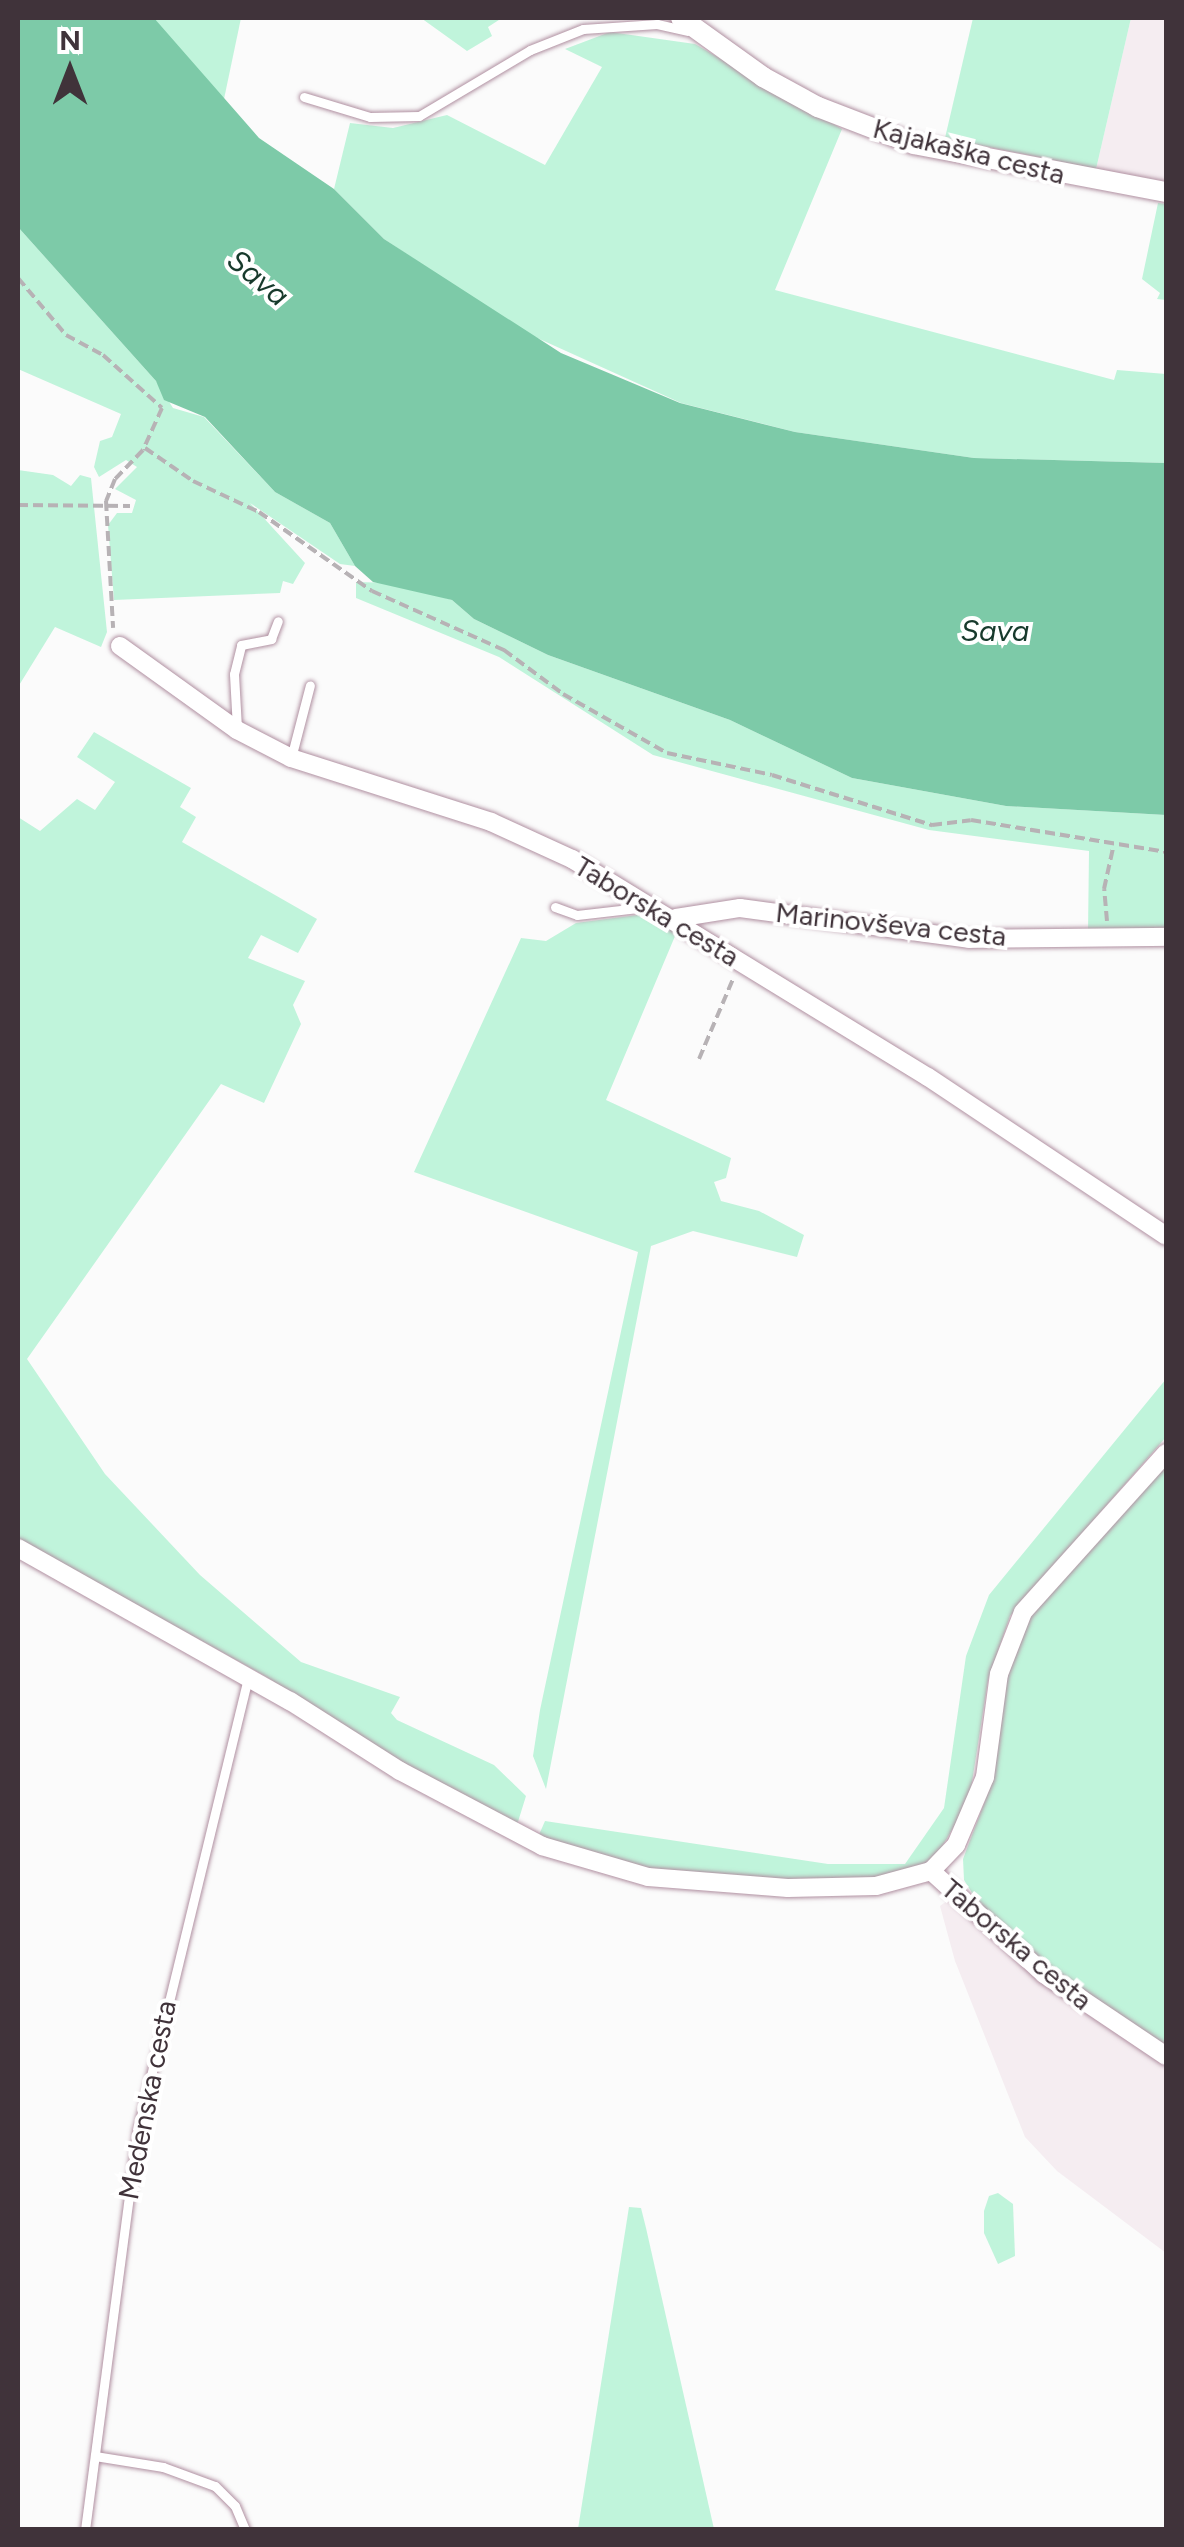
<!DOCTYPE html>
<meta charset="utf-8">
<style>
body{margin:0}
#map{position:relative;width:1184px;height:2547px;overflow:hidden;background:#fbfbfb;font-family:Figtree,sans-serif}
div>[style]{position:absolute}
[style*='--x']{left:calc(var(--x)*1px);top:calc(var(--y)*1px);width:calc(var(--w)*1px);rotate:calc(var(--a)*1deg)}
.built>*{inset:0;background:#f5edf1}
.green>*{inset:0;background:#c0f4db}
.water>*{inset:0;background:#7dcaa8}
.path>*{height:4px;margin-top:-2px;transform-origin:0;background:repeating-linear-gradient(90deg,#b7b2b5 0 10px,transparent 0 15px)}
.roads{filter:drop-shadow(0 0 2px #b090a1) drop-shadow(0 0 2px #b090a1)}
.service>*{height:9px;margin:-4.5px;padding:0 4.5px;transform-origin:4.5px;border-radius:4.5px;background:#fff}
.minor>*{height:18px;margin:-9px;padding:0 9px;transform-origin:9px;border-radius:9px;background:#fff}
.tertiary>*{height:20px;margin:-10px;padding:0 10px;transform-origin:10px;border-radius:10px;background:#fff}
span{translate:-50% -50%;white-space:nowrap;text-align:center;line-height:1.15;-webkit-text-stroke:8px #fff;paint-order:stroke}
.street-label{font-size:28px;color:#40333a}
.water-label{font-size:30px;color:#173a2c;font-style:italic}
.frame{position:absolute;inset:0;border:20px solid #40333a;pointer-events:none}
.north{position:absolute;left:20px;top:20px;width:100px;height:100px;-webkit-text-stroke:8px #fff;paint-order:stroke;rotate:0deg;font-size:28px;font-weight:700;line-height:40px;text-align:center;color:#40333a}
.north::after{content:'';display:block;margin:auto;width:35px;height:45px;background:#40333a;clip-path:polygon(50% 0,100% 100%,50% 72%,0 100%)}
</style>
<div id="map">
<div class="built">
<div style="clip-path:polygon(1131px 18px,1166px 18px,1166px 181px,1096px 169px)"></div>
<div style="clip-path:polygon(951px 1898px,1040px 1981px,1166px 2062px,1166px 2253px,1057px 2171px,1025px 2137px,955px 1961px,940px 1906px)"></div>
</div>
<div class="green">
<div style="clip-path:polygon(154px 18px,241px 18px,224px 99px,179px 51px)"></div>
<div style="clip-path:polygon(421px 18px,502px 18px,488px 27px,492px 36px,467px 51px)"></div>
<div style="clip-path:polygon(973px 18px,1131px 18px,1096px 169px,945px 138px)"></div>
<div style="clip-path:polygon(610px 32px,695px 44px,842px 129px,775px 290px,1114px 380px,1117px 370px,1166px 374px,1166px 463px,974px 458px,795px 432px,681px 403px,524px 332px,384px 239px,334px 189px,350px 123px,393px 128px,447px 115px,545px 165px,602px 67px,565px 49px)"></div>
<div style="clip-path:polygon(1158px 203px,1166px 204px,1166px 300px,1157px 299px,1160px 293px,1142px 279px)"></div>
<div style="clip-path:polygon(18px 227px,156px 381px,173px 408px,204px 417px,275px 492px,330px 523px,355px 566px,340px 564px,250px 503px,305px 563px,293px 584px,283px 581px,280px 593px,114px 600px,108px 525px,117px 513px,132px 513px,136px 500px,115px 489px,137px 467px,126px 460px,99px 477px,94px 467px,100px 441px,112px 437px,121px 414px,18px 369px)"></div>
<div style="clip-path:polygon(18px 470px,53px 475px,71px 486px,80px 475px,91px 478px,107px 632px,101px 647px,55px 627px,18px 687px)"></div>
<div style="clip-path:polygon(356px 582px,396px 583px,452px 600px,474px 619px,548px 655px,730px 720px,852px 778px,1006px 806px,1166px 815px,1166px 931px,1088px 932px,1089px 851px,929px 830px,653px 755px,499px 657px,356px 598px)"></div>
<div style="clip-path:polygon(94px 732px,191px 788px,180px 807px,196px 817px,182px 842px,317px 919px,298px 953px,261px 935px,248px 958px,305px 981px,293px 1005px,301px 1024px,264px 1103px,221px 1084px,27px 1359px,105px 1474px,200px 1575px,301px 1662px,400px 1697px,391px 1713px,397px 1720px,494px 1765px,526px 1796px,517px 1825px,411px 1771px,265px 1676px,18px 1539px,18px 817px,40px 831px,77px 799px,95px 810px,115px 782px,77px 757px)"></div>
<div style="clip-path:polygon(645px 914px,678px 929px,606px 1100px,731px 1158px,726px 1178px,714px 1182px,721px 1201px,759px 1211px,804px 1235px,797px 1257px,693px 1231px,651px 1246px,546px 1789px,533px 1756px,540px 1710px,638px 1252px,414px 1172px,521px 938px,546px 941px,576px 923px)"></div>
<div style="clip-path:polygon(1166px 1379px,1166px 1437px,1010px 1616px,988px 1680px,969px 1801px,933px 1862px,912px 1873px,843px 1882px,757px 1878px,624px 1866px,538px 1837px,545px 1821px,828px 1864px,905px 1864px,944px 1808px,966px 1656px,989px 1595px)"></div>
<div style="clip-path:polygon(1166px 1466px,1166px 2044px,1125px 2025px,1049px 1969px,977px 1901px,964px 1880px,963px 1859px,993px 1780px,1007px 1668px,1026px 1621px)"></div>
<div style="clip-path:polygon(998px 2193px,1013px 2204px,1015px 2256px,998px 2264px,984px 2233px,984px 2211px,989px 2196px)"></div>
<div style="clip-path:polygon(629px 2207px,641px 2208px,646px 2228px,714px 2529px,578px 2529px)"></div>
</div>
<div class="water">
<div style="clip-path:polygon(18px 18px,154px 18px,259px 138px,334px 189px,384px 239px,561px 353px,680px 403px,795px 432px,974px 458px,1166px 463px,1166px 815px,1006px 806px,852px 778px,730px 720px,548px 655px,474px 619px,452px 600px,373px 582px,355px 566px,330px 523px,275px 492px,205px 417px,164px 400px,156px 381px,18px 227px)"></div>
</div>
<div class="path">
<div style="--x:18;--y:278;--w:75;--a:49.9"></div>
<div style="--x:66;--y:335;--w:42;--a:28.4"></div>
<div style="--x:103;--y:355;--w:79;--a:41.9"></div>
<div style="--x:162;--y:408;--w:46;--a:114.3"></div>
<div style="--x:143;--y:450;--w:40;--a:134"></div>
<div style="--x:115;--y:479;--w:24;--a:112"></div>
<div style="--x:106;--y:501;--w:127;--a:86.8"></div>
<div style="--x:145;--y:448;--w:58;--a:34.5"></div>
<div style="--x:193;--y:481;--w:73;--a:25.2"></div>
<div style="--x:259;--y:512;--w:138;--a:35"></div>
<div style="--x:372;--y:591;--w:145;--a:24.1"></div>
<div style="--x:504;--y:650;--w:74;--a:36.7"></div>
<div style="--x:563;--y:694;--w:120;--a:29.6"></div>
<div style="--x:667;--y:753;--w:107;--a:11.8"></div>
<div style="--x:772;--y:775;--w:168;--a:17.4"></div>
<div style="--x:932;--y:825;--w:39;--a:-7"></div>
<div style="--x:971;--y:820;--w:198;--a:9.3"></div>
<div style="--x:18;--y:505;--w:112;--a:0.5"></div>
<div style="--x:1107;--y:921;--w:32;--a:-95"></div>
<div style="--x:1104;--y:889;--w:42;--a:-77.6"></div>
<div style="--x:699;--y:1059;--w:87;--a:-67"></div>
</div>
<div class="roads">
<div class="service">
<div style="--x:304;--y:97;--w:69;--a:16.9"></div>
<div style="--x:370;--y:117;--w:49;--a:-1.2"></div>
<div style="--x:419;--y:116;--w:129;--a:-30.7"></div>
<div style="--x:530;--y:50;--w:57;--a:-21.6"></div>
<div style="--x:583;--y:29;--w:74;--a:-3.9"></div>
<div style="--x:657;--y:24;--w:31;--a:13"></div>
<div style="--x:237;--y:728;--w:54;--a:-93.2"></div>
<div style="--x:234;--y:674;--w:30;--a:-76"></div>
<div style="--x:241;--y:645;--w:31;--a:-11"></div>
<div style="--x:271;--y:639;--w:19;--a:-69"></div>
<div style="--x:291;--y:758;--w:75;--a:-75.4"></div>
<div style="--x:555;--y:907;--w:23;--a:20"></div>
<div style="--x:577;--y:915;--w:70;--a:-6.5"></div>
<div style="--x:95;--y:2456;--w:69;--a:9.2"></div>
<div style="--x:163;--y:2467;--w:55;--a:20.1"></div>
<div style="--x:215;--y:2486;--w:28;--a:45"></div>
<div style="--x:235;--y:2506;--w:26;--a:67"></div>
<div style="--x:85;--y:2530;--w:404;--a:-82.5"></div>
<div style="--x:138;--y:2129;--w:463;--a:-76.3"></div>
</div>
<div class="minor">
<div style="--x:120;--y:646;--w:144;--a:35.7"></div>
<div style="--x:237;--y:730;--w:61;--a:27.4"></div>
<div style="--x:291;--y:758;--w:210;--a:17.7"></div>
<div style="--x:491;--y:822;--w:89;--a:24.6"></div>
<div style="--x:572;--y:859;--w:417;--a:31.5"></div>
<div style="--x:928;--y:1077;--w:286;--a:33.7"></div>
<div style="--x:676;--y:918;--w:65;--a:-8.9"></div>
<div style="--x:740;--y:908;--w:231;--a:7.7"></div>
<div style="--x:969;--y:939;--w:197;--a:-0.6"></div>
<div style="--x:18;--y:1548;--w:312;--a:29.4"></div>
<div style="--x:290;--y:1701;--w:130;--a:32.5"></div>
<div style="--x:400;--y:1771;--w:161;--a:27.8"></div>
<div style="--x:542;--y:1846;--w:110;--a:16.3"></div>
<div style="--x:648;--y:1877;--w:140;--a:4.5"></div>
<div style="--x:788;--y:1888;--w:88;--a:-1.3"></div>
<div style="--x:876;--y:1886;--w:57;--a:-15.3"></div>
<div style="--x:931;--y:1871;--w:36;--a:-46"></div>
<div style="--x:956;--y:1845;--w:74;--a:-66.9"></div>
<div style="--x:985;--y:1777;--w:104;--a:-82.3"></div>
<div style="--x:999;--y:1674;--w:66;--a:-68.8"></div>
<div style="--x:1023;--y:1612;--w:214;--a:-48"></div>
<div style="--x:931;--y:1871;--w:153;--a:42.3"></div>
<div style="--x:1044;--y:1974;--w:147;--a:33.9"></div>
</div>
<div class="tertiary">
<div style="--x:681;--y:18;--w:101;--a:35.7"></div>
<div style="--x:763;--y:77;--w:63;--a:28.6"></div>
<div style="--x:818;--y:107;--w:103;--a:21.1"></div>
<div style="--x:914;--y:144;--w:257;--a:10.8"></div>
</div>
</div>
<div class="street-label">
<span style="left:969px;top:151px;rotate:14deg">Kajakaška cesta</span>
<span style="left:657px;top:911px;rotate:31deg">Taborska cesta</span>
<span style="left:891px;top:924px;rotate:6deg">Marinovševa cesta</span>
<span style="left:1017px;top:1944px;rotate:40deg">Taborska cesta</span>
<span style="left:147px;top:2100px;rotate:-79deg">Medenska cesta</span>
</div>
<div class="water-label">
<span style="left:258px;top:278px;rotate:40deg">Sava</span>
<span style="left:995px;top:631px">Sava</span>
</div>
<div class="frame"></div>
<div class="north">N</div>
</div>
